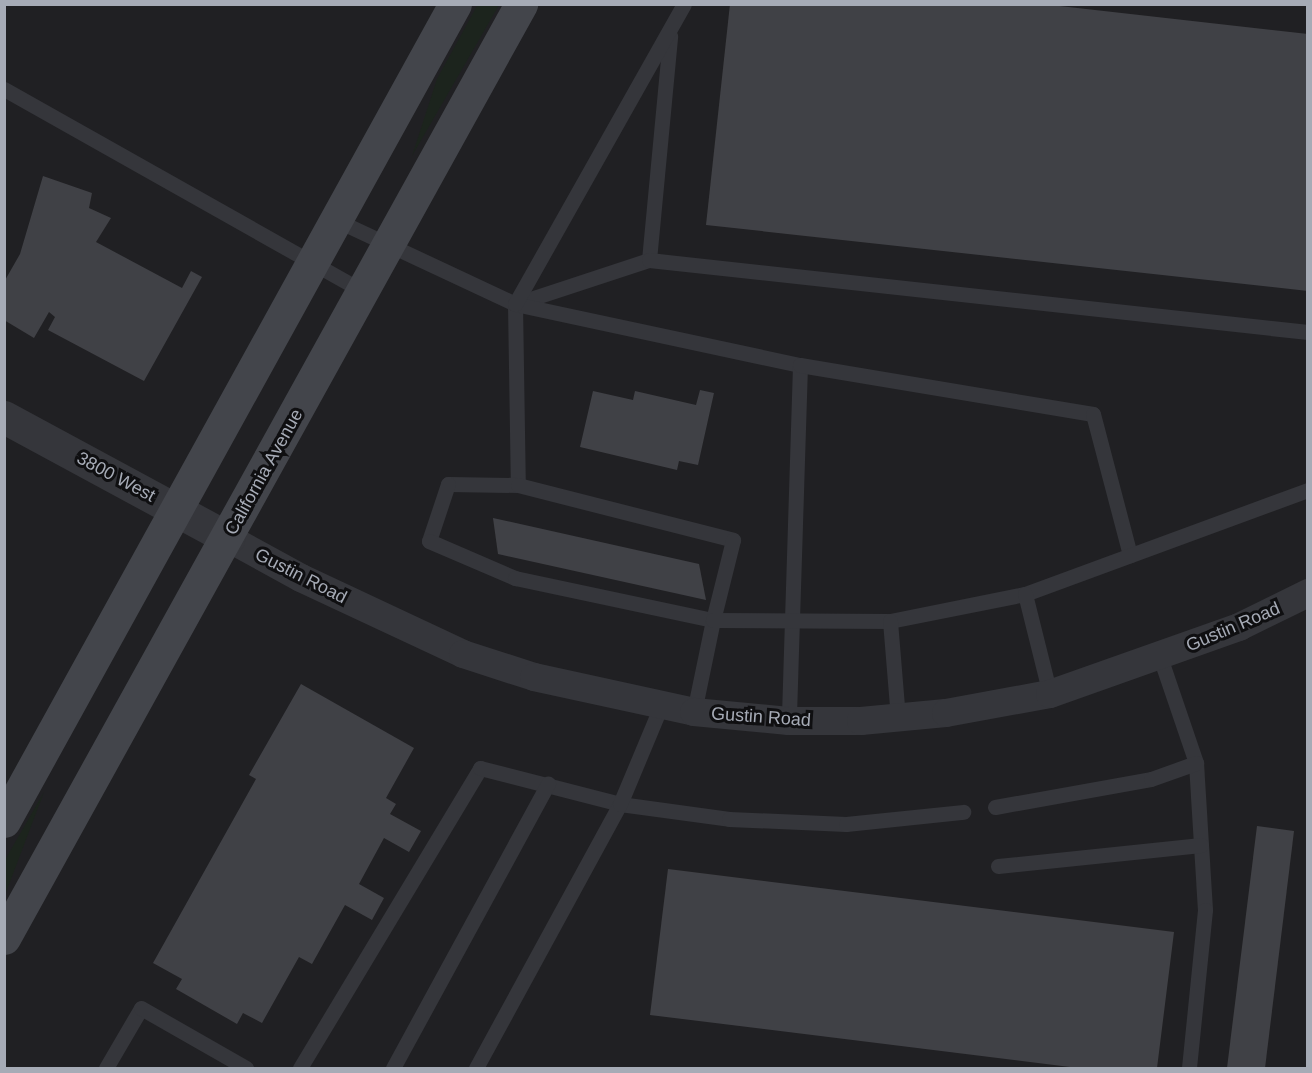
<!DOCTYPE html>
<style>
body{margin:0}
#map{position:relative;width:1312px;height:1073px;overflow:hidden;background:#141416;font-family:Helvetica,sans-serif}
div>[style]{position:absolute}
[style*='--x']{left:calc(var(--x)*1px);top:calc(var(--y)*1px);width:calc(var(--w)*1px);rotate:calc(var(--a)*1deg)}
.built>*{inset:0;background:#202023}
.green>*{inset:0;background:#1c241d}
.building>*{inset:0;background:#404146}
.service>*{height:15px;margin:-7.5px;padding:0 7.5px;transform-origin:7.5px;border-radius:7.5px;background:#35363b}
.minor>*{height:28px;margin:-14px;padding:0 14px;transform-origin:14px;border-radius:14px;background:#35363b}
.tertiary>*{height:33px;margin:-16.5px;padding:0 16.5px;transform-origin:16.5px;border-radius:16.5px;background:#35363b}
.secondary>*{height:33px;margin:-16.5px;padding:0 16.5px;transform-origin:16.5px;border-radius:16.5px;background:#43454b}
span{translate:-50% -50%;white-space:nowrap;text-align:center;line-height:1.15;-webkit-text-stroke:6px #0f0f11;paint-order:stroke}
.street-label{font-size:18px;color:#a6abb6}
.frame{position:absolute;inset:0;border:6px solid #a6abb6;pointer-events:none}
</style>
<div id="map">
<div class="built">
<div style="clip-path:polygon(5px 5px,1307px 5px,1307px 1068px,5px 1068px)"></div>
</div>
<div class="green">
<div style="clip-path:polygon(478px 4px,499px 5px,412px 156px,437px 79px)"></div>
<div style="clip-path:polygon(44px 792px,5px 895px,5px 860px)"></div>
</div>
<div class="building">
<div style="clip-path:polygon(730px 4px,1042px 4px,1308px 34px,1308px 291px,706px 225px)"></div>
<div style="clip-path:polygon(43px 176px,92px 193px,89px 208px,111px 218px,96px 242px,182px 288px,191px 271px,202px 277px,144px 381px,48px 330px,55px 317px,49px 312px,34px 338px,4px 320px,4px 282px,20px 254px)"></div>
<div style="clip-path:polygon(700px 390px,714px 393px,698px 465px,679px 461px,677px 470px,580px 447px,593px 391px,633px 400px,635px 391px,696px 405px)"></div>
<div style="clip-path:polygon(493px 518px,699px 564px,706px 600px,498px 554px)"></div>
<div style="clip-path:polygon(301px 684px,414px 748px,386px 798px,396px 804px,390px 814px,421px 831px,409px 852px,384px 838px,359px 884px,384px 898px,372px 920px,345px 905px,312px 964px,299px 957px,262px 1023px,243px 1013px,237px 1024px,176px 989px,182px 979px,153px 963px,256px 779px,249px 775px)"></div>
<div style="clip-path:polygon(1257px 826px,1294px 831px,1265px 1068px,1227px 1068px)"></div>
<div style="clip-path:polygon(668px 869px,1174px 932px,1157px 1068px,1078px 1068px,650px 1015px)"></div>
</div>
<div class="service">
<div style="--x:4;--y:89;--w:412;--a:29.4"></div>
<div style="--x:336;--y:220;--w:198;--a:25.1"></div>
<div style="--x:515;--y:304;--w:181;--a:89.1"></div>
<div style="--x:518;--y:485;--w:70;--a:-179.2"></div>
<div style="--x:448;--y:484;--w:60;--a:108.4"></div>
<div style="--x:429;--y:541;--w:94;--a:23.3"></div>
<div style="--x:515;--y:578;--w:202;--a:12"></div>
<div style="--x:713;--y:620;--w:94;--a:101.7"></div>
<div style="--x:649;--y:260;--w:225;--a:-84.6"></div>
<div style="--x:515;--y:304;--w:141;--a:-18.2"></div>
<div style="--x:649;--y:260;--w:663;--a:6.24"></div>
<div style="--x:515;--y:304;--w:291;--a:12.1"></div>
<div style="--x:800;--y:365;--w:356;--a:91.8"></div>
<div style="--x:515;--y:304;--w:344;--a:-60.6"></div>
<div style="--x:800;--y:365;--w:297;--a:9.5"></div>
<div style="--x:1093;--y:414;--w:146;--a:75.3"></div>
<div style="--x:518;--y:485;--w:222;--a:14.3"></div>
<div style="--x:733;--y:540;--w:82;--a:104"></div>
<div style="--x:713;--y:620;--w:177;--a:0.3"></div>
<div style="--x:890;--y:621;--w:138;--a:-11.3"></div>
<div style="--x:1025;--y:594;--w:302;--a:-20.2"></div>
<div style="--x:1025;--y:594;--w:103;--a:76"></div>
<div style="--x:890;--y:621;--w:97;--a:85.3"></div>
<div style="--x:1160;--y:657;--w:112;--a:71.2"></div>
<div style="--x:1196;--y:763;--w:147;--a:86.5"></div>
<div style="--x:1205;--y:910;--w:159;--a:95.8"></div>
<div style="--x:995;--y:807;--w:158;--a:-10.2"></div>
<div style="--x:1151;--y:779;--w:48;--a:-19.6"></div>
<div style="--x:998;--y:866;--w:204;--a:-5.9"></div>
<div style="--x:106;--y:1068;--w:69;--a:-59.7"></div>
<div style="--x:141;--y:1008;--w:121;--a:29.7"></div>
<div style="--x:300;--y:1068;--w:350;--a:-59"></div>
<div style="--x:480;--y:768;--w:145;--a:14.4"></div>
<div style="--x:620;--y:804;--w:110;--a:7.8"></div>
<div style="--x:729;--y:819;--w:117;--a:2.4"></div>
<div style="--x:846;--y:824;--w:118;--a:-5.9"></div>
<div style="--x:393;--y:1068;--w:324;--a:-61.4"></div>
<div style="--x:476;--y:1068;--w:301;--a:-61.4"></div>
<div style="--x:620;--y:804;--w:106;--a:-67.3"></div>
</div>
<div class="minor">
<div style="--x:228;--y:538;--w:83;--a:28.7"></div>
<div style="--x:301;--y:578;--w:179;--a:25.1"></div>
<div style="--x:463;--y:654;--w:75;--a:17.9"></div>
<div style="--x:534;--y:677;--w:164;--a:12.3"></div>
<div style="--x:694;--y:712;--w:95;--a:5.4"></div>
<div style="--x:789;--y:721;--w:72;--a:0"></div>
<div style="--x:861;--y:721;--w:85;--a:-5.4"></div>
<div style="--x:946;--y:713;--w:106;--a:-10.4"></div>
<div style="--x:1050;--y:694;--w:201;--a:-19.5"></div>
<div style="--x:1239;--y:627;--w:77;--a:-26.2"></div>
</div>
<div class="tertiary">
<div style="--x:4;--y:417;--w:255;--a:28.4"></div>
</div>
<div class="secondary">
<div style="--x:4;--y:821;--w:933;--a:-61.1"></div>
<div style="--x:4;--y:938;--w:1068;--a:-61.03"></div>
</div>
<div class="street-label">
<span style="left:264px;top:472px;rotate:-61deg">California Avenue</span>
<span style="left:116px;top:477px;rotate:28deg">3800 West</span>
<span style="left:301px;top:576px;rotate:27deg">Gustin Road</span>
<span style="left:1233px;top:627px;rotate:-23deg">Gustin Road</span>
<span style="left:761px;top:717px;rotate:4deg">Gustin Road</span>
</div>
<div class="frame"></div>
</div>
